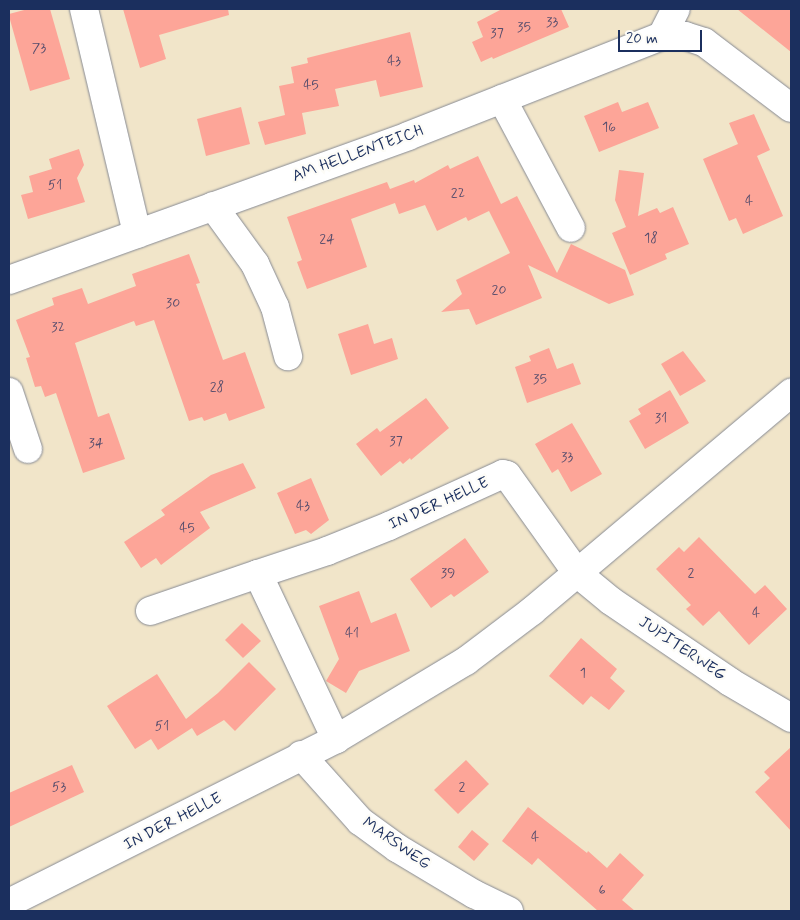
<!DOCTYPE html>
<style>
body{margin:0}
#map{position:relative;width:800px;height:920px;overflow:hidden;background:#f1e5c9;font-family:Mynerve,sans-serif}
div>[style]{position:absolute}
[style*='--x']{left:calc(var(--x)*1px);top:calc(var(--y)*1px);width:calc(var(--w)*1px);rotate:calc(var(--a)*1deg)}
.building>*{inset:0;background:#fda598}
.roads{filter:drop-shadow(0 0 1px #868a94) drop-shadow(0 0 1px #868a94)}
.minor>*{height:28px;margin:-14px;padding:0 14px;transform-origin:14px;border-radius:14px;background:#fff}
span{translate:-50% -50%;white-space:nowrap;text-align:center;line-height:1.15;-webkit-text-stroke:4.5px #fdfcf7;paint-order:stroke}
.number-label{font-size:14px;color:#544c6c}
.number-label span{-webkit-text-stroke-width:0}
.street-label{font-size:16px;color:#1b2f5e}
.frame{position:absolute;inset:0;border:10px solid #1b2f5e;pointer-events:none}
.scale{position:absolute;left:618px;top:30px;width:84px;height:22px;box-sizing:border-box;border:2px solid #1b2f5e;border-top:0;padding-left:6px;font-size:15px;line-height:18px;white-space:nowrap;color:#1b2f5e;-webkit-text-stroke:4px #fdfcf7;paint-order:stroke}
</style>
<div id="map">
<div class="building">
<div style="clip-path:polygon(28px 9px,50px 9px,70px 79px,30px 91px,9px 16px,9px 14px)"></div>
<div style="clip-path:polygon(123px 9px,228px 9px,229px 15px,159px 35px,166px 59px,140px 68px)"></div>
<div style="clip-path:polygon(502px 9px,561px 9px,569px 27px,493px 59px,492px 57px,481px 62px,472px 42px,483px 37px,477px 22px)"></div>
<div style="clip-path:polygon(737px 9px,791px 9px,791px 52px,766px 32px)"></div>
<div style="clip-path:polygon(410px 32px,423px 87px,380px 97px,376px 80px,335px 89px,339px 106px,302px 113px,306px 134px,265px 145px,258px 122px,285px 115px,279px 86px,294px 83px,291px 67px,308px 63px,307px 58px)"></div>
<div style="clip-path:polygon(618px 102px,622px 112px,648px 102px,659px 128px,599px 152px,584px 116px)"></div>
<div style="clip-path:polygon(241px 107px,250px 144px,206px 156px,197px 119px)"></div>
<div style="clip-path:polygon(754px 114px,770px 150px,757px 156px,783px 216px,743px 234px,736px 218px,729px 221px,703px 159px,738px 144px,729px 123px)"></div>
<div style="clip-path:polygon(79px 149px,84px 165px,77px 178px,85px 202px,28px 219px,21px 195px,33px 192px,29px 176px,52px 169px,49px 159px)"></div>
<div style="clip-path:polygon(478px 156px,501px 204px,517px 196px,557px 273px,571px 244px,625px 270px,634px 295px,609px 304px,528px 265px,542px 298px,476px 325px,469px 309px,441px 312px,462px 294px,456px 280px,510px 253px,489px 211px,468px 221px,466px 217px,437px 231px,425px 205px,399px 214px,395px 203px,351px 219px,367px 267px,307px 289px,297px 262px,302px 260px,287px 217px,387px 182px,390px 189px,414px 180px,415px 183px,448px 165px,450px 169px)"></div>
<div style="clip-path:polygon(619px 170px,644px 173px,638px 216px,657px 208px,660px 213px,673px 207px,689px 244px,665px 254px,667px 259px,630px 275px,612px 233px,626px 227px,615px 200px)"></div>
<div style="clip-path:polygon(189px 254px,200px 283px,196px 284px,223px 360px,245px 352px,265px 408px,229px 421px,226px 413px,204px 421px,202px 417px,189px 421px,154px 320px,136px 326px,134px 321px,75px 343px,98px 417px,109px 413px,125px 459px,83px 473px,56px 393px,45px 397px,41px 386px,35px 387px,26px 358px,30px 357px,16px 320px,54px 305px,52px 298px,82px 288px,88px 304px,136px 286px,132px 274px)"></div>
<div style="clip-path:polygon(368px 324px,374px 344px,392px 338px,398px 359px,351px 375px,338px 334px)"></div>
<div style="clip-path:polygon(549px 348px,557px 369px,573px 363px,581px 384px,527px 403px,515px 367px,531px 361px,529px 356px)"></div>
<div style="clip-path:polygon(683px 351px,706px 381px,680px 396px,661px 364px)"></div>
<div style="clip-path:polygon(670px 390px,689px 423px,645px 449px,629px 421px,641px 414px,638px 409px)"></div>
<div style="clip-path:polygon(426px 398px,449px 428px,411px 460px,410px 458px,403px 464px,400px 461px,381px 476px,356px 444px,377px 428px,380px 432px)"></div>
<div style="clip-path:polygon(572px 423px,602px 474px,571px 492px,558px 469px,552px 473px,535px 444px)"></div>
<div style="clip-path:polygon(243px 463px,256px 488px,200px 512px,210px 528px,161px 565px,156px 558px,141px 568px,124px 542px,165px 515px,161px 510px,211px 475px)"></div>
<div style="clip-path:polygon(311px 478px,329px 520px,311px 534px,306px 530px,295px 534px,277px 493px)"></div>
<div style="clip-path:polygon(699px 537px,755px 594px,765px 585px,787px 609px,749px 645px,719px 611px,703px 626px,686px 609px,691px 605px,656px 569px,679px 547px,684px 552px)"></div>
<div style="clip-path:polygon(465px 538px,489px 572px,454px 597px,451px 594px,431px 608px,410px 579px)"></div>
<div style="clip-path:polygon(359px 591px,371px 623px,396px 613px,410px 651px,359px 671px,346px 693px,326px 681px,339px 659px,319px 606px)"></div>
<div style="clip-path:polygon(242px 623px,261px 641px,243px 658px,225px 640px)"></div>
<div style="clip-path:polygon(581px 638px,617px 669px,610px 678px,625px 691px,609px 710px,591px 696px,583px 705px,549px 676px)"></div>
<div style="clip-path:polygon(249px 662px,276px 689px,235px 731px,224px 720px,197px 736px,192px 728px,158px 750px,151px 739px,135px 749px,107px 706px,157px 674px,186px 719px,218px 693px)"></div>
<div style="clip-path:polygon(791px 747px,791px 831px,755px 792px,770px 778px,764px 772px)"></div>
<div style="clip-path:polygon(466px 760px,489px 784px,458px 814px,434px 790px)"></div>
<div style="clip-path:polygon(72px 765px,84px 792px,9px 827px,9px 793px)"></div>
<div style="clip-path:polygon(528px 807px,587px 853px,588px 851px,607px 868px,620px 853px,644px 875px,622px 900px,635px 911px,598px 911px,538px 858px,532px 865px,502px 841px)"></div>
<div style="clip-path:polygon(472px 830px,489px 844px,474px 861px,458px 847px)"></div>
</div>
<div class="roads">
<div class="minor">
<div style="--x:84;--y:9;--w:231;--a:76.7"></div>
<div style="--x:662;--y:36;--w:30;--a:-63"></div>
<div style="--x:502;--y:99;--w:146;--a:61.9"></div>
<div style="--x:213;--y:206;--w:72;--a:54.1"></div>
<div style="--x:255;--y:264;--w:47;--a:65.1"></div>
<div style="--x:275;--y:307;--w:51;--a:75.1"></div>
<div style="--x:9;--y:280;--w:424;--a:-19.8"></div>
<div style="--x:408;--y:136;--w:273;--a:-21.5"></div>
<div style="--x:662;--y:36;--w:23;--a:0"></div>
<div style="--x:685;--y:36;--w:20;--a:18"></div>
<div style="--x:704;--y:42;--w:109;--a:37.2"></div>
<div style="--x:9;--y:392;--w:60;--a:71.6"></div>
<div style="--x:258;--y:574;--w:73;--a:-18.4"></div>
<div style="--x:327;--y:551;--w:67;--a:-22"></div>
<div style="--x:389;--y:526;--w:125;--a:-24.5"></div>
<div style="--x:503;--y:474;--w:4;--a:14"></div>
<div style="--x:507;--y:475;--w:120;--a:54.5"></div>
<div style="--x:577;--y:573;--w:44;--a:39.5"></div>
<div style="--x:611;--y:601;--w:144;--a:34.2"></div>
<div style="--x:730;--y:682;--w:71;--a:30.5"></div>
<div style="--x:150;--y:611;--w:114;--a:-18.9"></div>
<div style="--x:258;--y:574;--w:183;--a:64.7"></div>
<div style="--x:301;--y:755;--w:89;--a:48.2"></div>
<div style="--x:360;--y:821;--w:46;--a:36.1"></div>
<div style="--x:397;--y:848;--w:90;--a:30.9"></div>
<div style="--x:474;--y:894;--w:39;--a:26"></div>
<div style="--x:9;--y:903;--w:366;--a:-26.6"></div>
<div style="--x:336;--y:739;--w:152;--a:-31"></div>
<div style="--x:466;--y:661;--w:83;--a:-37.1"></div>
<div style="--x:532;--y:611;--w:339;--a:-40.1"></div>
</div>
</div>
<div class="number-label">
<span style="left:552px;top:22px">33</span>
<span style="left:524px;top:27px">35</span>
<span style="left:497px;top:33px">37</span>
<span style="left:39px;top:48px">73</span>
<span style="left:394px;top:61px">43</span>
<span style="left:311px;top:85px">45</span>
<span style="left:609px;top:127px">16</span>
<span style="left:55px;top:185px">51</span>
<span style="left:458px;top:193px">22</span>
<span style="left:749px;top:201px">4</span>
<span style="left:651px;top:238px">18</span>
<span style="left:327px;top:239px">24</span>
<span style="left:499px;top:290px">20</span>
<span style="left:173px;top:303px">30</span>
<span style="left:58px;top:327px">32</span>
<span style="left:540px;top:379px">35</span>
<span style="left:217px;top:387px">28</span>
<span style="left:661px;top:418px">31</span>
<span style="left:396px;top:441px">37</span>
<span style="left:96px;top:443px">34</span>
<span style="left:567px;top:457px">33</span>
<span style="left:303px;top:506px">43</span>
<span style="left:187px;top:528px">45</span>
<span style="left:448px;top:573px">39</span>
<span style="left:691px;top:573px">2</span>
<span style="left:756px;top:613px">4</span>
<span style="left:352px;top:633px">41</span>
<span style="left:583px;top:673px">1</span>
<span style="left:162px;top:726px">51</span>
<span style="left:59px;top:787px">53</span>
<span style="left:462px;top:787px">2</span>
<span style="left:535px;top:837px">4</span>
<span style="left:602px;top:890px">6</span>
</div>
<div class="street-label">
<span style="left:358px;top:154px;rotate:-20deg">AM HELLENTEICH</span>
<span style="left:439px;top:504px;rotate:-24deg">IN DER HELLE</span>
<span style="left:682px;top:649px;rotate:34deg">JUPITERWEG</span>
<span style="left:173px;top:822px;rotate:-27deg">IN DER HELLE</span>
<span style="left:396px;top:844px;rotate:35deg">MARSWEG</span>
</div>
<div class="frame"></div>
<div class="scale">20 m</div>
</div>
